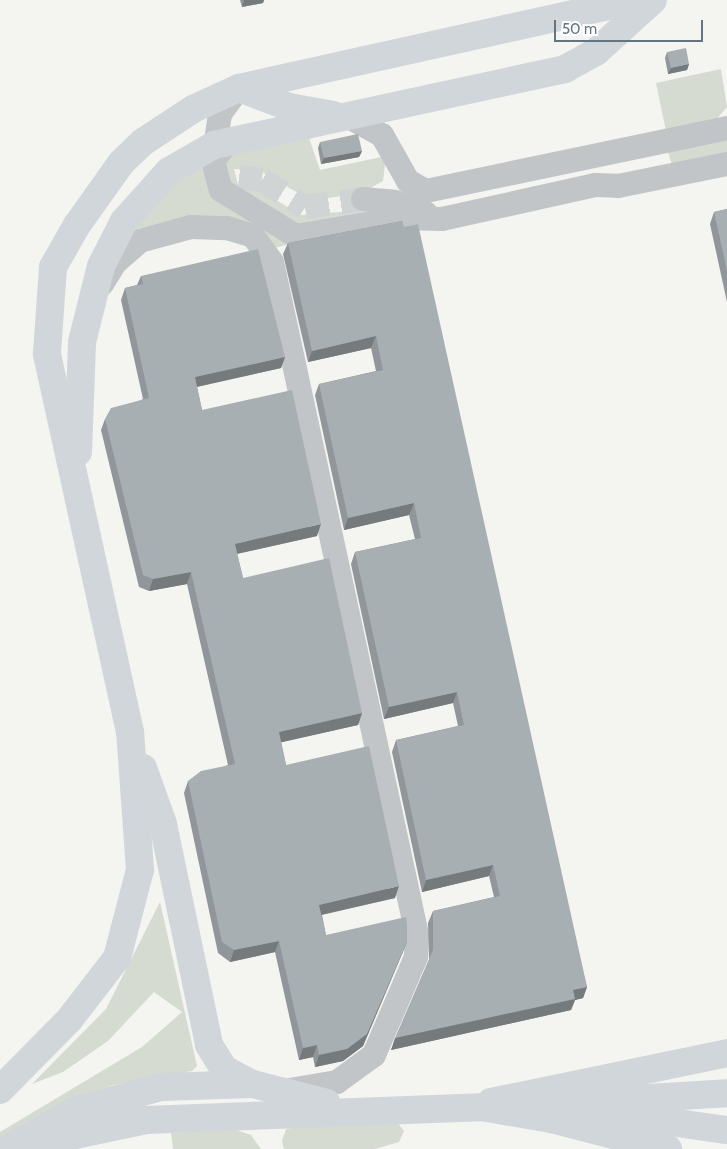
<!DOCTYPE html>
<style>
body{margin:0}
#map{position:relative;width:727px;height:1149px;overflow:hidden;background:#f4f4f0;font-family:Cabin,sans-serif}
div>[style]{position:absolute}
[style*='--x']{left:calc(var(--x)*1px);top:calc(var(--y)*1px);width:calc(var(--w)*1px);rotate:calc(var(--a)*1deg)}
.green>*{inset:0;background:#d5dbd1}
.minor-tunnel>*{height:24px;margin-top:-12px;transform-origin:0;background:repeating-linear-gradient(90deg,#d0d4d4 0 24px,transparent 0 36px)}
.minor>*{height:24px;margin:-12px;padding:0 12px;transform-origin:12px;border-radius:12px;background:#c2c5c8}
.primary>*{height:28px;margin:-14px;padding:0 14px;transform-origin:14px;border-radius:14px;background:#d1d6da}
.wall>*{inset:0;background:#90969a}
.shaded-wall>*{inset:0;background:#757a7d}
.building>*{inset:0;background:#a7afb3}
span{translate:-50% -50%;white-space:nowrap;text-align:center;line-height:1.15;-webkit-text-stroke:5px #fff;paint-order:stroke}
.scale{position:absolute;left:554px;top:20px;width:149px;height:22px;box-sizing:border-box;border:2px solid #647481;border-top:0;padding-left:6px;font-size:15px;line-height:18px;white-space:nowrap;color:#647481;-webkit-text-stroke:4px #fff;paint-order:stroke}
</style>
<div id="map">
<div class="green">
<div style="clip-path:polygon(721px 69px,727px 107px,715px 121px,666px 131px,656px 83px)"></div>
<div style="clip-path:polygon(727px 135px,727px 155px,673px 168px,667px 149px)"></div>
<div style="clip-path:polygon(309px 138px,320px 170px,386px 156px,383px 181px,361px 193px,322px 199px,305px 197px,260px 171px,234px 169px,238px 185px,259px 189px,300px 215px,381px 209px,300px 230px,230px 191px,222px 155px)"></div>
<div style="clip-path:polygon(204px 158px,210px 190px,291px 244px,273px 248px,182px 221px,127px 231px,142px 210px)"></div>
<div style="clip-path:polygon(160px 902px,197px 1066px,192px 1071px,113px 1085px,51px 1110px,0 1139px,0 1132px,142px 1047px,182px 1012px,154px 992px,108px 1041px,63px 1072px,32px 1084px,106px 1009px)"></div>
<div style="clip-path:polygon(397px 1122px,404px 1131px,399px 1142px,375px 1149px,284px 1149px,282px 1141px,286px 1129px,293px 1128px)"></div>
<div style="clip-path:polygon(233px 1129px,251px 1135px,261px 1149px,173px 1149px,171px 1133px)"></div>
</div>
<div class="minor-tunnel">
<div style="--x:239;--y:177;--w:23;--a:7"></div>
<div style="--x:262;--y:180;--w:51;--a:32.1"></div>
<div style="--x:305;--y:207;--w:59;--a:-7.9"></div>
</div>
<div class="minor">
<div style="--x:349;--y:117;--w:38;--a:29"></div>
<div style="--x:382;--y:135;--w:53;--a:60.5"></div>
<div style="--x:408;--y:181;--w:21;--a:29"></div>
<div style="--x:426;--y:191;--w:308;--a:-11.8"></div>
<div style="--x:227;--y:143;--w:23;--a:128"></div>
<div style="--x:213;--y:161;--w:30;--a:75"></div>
<div style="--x:221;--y:190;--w:88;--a:31.5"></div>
<div style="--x:296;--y:236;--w:107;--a:-9.7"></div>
<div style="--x:401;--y:218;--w:41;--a:1.4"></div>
<div style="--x:442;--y:219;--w:157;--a:-12.5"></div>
<div style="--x:595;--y:185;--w:23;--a:2"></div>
<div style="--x:618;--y:186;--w:111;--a:-11.4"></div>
<div style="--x:213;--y:161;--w:48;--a:-81.5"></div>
<div style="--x:220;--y:114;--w:32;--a:-54"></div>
<div style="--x:363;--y:199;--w:32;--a:5"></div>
<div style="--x:395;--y:202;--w:33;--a:20"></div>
<div style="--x:102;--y:284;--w:26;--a:-58"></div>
<div style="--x:116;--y:262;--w:32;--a:-41"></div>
<div style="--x:140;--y:241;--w:53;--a:-15.4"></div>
<div style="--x:191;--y:227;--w:36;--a:2"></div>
<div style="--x:227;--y:228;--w:27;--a:17"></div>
<div style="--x:253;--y:236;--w:32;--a:54"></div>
<div style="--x:272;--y:262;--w:688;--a:77.84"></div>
<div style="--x:417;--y:935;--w:22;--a:93"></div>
<div style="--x:416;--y:957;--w:107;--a:113.2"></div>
<div style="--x:374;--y:1055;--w:46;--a:143.9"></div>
<div style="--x:337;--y:1082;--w:48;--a:170.3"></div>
</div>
<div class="primary">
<div style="--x:239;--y:88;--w:53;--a:20.8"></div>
<div style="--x:289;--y:107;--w:45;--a:10.3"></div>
<div style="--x:78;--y:452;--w:110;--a:-87.9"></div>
<div style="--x:82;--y:342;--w:78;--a:-76"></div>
<div style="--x:101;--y:266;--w:51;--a:-62.9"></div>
<div style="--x:124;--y:221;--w:67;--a:-48"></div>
<div style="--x:169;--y:171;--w:52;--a:-30"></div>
<div style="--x:214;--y:145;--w:359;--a:-12.2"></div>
<div style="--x:565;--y:69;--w:35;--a:-29"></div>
<div style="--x:596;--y:52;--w:77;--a:-42.4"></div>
<div style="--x:143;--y:768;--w:59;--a:70.3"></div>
<div style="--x:163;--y:824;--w:226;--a:78.2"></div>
<div style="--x:209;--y:1045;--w:28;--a:58"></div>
<div style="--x:224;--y:1069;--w:32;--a:28"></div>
<div style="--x:0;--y:1090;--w:98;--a:-45.4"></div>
<div style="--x:69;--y:1020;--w:78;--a:-52.3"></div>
<div style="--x:117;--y:958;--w:91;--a:-75.4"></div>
<div style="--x:140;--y:870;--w:138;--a:-94.1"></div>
<div style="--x:130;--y:732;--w:388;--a:-102.4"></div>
<div style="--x:47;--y:353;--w:86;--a:-86"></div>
<div style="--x:53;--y:267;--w:48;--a:-60.3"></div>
<div style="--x:77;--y:225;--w:76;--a:-54.6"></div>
<div style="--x:121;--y:163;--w:30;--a:-44"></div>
<div style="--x:143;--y:142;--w:60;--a:-33.4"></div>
<div style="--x:193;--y:109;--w:51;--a:-24.5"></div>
<div style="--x:239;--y:88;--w:406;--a:-12.5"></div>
<div style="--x:491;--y:1102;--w:241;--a:-11.7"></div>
<div style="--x:549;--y:1104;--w:178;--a:-3.5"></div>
<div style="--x:600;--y:1112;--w:128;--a:8.1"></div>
<div style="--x:8;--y:1149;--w:76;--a:-29.9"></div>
<div style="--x:74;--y:1111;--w:90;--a:-15.4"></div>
<div style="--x:161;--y:1087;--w:92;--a:-1.9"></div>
<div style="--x:253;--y:1084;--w:76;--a:14.4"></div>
<div style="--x:40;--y:1149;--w:38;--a:-22"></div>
<div style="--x:75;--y:1135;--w:73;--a:-11.9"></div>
<div style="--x:146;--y:1120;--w:335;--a:-2.2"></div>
<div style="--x:481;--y:1107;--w:71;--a:9.7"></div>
<div style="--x:551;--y:1119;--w:121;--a:14.4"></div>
</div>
<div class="wall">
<div style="clip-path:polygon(240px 0,264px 0,263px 3px,242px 7px)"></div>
<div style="clip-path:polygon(667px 52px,689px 64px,687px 70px,668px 74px,665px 58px)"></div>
<div style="clip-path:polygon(320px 142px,362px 151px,359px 157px,321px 164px,318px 148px)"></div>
<div style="clip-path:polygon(727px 209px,727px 302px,710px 224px,714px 212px)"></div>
<div style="clip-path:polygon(402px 221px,587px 987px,583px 998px,575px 1000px,571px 1010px,391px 1050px,429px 960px,428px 923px,433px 911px,494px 897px,489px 876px,422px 892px,392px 752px,396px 740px,458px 726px,453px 703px,384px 719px,351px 564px,355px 552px,415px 539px,409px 515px,344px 530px,315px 395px,319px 384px,376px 371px,371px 348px,308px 362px,283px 254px,288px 243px)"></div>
<div style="clip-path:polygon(141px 276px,285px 357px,281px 368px,197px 387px,202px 410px,317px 536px,237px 554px,243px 578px,362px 713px,358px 725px,281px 742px,286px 765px,395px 898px,322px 915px,326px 935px,407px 942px,363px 1046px,343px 1061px,315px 1067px,313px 1057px,299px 1060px,275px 952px,230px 962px,218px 953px,184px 793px,188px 781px,228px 765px,187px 584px,149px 591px,139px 587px,101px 430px,105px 419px,143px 399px,121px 300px,125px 288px,137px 285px)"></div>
</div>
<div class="shaded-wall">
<div style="clip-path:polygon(244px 0,264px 0,263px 3px,242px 7px)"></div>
<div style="clip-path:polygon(689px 64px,687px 70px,668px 74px,671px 68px)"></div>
<div style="clip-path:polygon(362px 151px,359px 157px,321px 164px,324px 158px)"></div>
<div style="clip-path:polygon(376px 336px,371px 348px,308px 362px,312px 351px)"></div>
<div style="clip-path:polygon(285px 357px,281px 368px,191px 388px,195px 377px)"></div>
<div style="clip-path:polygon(414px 503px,409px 515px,344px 530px,348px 518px)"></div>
<div style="clip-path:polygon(321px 524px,317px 536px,231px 555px,235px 544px)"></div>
<div style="clip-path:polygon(191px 572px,187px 584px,149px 591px,153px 579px)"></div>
<div style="clip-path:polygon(457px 692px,453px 703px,384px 719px,389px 707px)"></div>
<div style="clip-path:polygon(362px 713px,358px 725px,274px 744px,279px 732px)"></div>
<div style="clip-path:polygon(493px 865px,489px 876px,422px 892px,426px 880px)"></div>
<div style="clip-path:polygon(399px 886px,395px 898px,315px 916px,319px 905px)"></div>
<div style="clip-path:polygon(279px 941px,275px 952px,230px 962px,234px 950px)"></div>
<div style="clip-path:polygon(407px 942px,363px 1046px,343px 1061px,315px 1067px,319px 1055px)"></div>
<div style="clip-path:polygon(587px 987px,583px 998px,575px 1000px,571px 1010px,391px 1050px,395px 1038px,573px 990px)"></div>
<div style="clip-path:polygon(317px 1045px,313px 1057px,299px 1060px,303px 1048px)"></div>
</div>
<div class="building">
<div style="clip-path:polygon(686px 48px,689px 64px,671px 68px,667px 52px)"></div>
<div style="clip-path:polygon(358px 134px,362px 151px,324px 158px,320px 142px)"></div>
<div style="clip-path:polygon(727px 209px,727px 271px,714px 212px)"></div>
<div style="clip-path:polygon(402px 221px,404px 227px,418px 224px,587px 987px,573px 990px,575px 999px,395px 1038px,433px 950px,433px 911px,500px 896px,493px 865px,426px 880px,396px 740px,464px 725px,457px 692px,389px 707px,355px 552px,421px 538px,414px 503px,348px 518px,319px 384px,383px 370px,376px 336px,312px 351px,288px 243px)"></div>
<div style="clip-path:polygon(258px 249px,285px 357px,195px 377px,202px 410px,292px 390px,321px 524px,235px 544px,243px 578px,329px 558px,362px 713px,279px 732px,286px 765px,369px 746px,399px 886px,319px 905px,326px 935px,406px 917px,407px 925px,407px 942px,367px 1034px,347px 1049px,319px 1055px,317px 1045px,303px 1048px,279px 941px,234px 950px,222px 942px,188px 781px,201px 771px,235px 764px,191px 572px,153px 579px,143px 575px,105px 419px,111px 408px,149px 398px,125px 288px,143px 284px,141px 276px)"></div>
</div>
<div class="scale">50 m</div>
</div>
